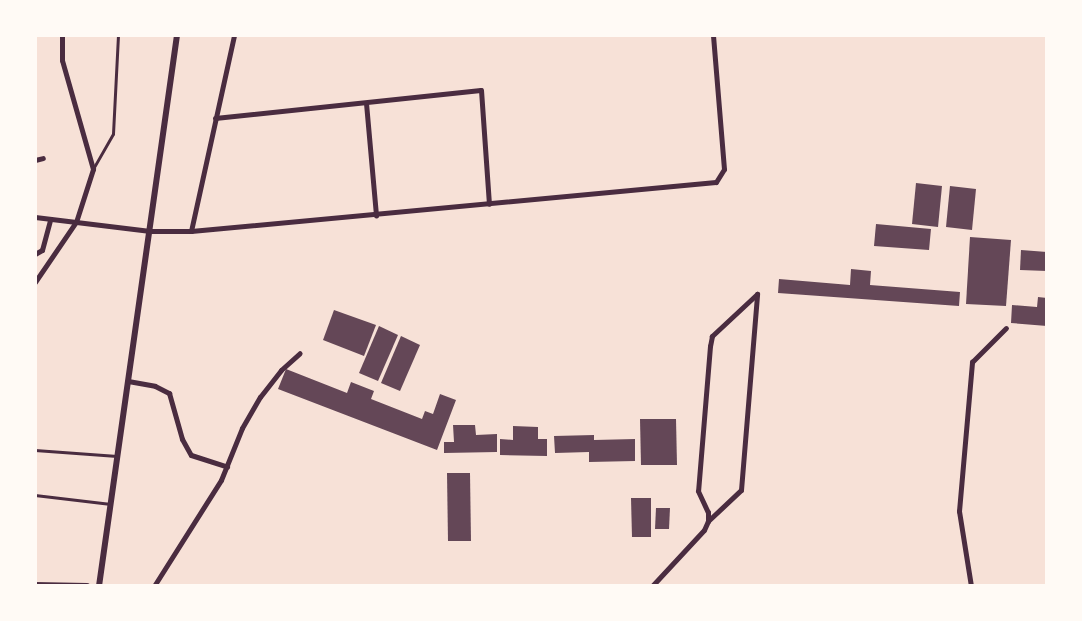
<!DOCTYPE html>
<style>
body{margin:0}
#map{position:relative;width:1082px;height:621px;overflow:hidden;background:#f7e1d7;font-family:Barlow,sans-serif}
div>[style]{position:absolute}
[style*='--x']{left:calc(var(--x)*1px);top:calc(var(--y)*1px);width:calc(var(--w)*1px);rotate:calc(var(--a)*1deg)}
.building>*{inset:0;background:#644757}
.service>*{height:2.5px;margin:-1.25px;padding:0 1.25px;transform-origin:1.25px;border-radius:1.25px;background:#4a2c40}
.minor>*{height:5px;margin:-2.5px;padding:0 2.5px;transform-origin:2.5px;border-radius:2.5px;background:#4a2c40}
.tertiary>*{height:6px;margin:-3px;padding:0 3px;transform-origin:3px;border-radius:3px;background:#4a2c40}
span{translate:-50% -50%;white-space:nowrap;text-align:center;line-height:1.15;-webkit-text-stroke:6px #fffaf5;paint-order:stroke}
.frame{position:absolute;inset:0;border:37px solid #fffaf5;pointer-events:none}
</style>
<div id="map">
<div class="building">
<div style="clip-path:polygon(916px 183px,942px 186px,938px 227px,912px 224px)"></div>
<div style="clip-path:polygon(950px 186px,976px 189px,972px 230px,946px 227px)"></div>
<div style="clip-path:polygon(876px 224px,931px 229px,929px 250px,874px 246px)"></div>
<div style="clip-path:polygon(970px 237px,1011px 240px,1006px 306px,966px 304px)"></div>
<div style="clip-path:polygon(1021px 250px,1047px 252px,1047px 271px,1020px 270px)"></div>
<div style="clip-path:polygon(851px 269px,871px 271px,870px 285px,960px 292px,959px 306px,778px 293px,779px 279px,850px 285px)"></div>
<div style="clip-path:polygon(1038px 297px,1047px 298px,1047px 326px,1011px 323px,1012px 305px,1037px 307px)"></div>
<div style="clip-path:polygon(334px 310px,376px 325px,364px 356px,323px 340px)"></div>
<div style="clip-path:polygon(379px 326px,398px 335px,378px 381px,359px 373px)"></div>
<div style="clip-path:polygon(401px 336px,420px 345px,400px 391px,381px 383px)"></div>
<div style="clip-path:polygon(286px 369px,347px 393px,351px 382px,374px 391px,371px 399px,422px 419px,425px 411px,433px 414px,440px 394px,456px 400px,437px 450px,278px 389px)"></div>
<div style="clip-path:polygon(640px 419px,676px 419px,677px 465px,641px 465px)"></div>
<div style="clip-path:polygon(453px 425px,475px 425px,476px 435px,497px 434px,497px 452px,444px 453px,444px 442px,454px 442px)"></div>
<div style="clip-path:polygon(513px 426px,538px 427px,538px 439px,547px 439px,547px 456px,500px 455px,500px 439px,513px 440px)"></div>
<div style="clip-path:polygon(594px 435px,594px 440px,635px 439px,635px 461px,589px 462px,589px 452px,555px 453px,554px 436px)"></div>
<div style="clip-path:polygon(447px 473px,470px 473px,471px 541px,448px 541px)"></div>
<div style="clip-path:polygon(631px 498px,651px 498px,651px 537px,632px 537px)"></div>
<div style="clip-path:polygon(656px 508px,670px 508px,669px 529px,655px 529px)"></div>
</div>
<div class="service">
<div style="--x:93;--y:169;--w:40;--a:-60.3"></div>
<div style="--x:113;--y:134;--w:99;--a:-87.1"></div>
<div style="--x:35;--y:450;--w:82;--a:4.2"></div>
<div style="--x:35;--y:495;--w:76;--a:6.8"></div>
</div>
<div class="minor">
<div style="--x:366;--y:103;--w:113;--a:84.9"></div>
<div style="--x:215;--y:118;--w:267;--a:-6"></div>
<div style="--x:481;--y:90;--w:114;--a:86"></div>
<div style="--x:35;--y:160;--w:8;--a:-14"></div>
<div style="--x:35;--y:217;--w:116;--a:6.9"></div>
<div style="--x:150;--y:231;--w:41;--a:0"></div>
<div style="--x:191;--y:231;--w:527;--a:-5.33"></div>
<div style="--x:716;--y:182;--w:15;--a:-58"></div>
<div style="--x:724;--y:169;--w:134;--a:-94.7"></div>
<div style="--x:191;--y:231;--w:201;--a:-77.6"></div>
<div style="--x:35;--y:254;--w:8;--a:-30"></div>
<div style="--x:42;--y:250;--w:30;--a:-75"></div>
<div style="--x:35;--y:282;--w:73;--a:-55.7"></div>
<div style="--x:76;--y:222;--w:56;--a:-72.2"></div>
<div style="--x:93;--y:169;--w:113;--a:-105.9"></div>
<div style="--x:62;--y:60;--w:25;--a:-90"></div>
<div style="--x:128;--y:381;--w:27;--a:10"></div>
<div style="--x:155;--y:386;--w:16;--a:27"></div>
<div style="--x:169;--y:393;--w:48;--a:74.2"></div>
<div style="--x:182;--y:439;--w:18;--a:61"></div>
<div style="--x:191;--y:455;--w:38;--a:18"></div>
<div style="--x:154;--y:586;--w:125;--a:-57.7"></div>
<div style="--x:221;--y:480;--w:56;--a:-68"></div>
<div style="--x:242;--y:428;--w:36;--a:-60"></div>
<div style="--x:260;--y:397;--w:34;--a:-52"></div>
<div style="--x:281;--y:370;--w:25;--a:-42"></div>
<div style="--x:652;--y:586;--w:76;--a:-47.1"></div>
<div style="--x:704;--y:530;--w:10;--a:-66"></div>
<div style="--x:708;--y:521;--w:45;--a:-43.2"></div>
<div style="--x:741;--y:490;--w:197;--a:-85.3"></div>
<div style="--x:757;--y:294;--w:62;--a:137"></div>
<div style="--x:712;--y:336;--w:10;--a:101"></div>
<div style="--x:710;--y:346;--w:145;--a:94.7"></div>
<div style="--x:698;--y:491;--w:23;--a:65"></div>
<div style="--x:708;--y:512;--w:9;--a:90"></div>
<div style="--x:971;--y:586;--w:76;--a:-99.1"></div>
<div style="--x:959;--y:511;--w:150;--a:-85"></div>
<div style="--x:972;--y:362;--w:48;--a:-45"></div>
</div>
<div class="tertiary">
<div style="--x:35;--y:585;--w:52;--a:1.1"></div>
<div style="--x:99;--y:586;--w:556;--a:-81.94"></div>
</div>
<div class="frame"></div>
</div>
